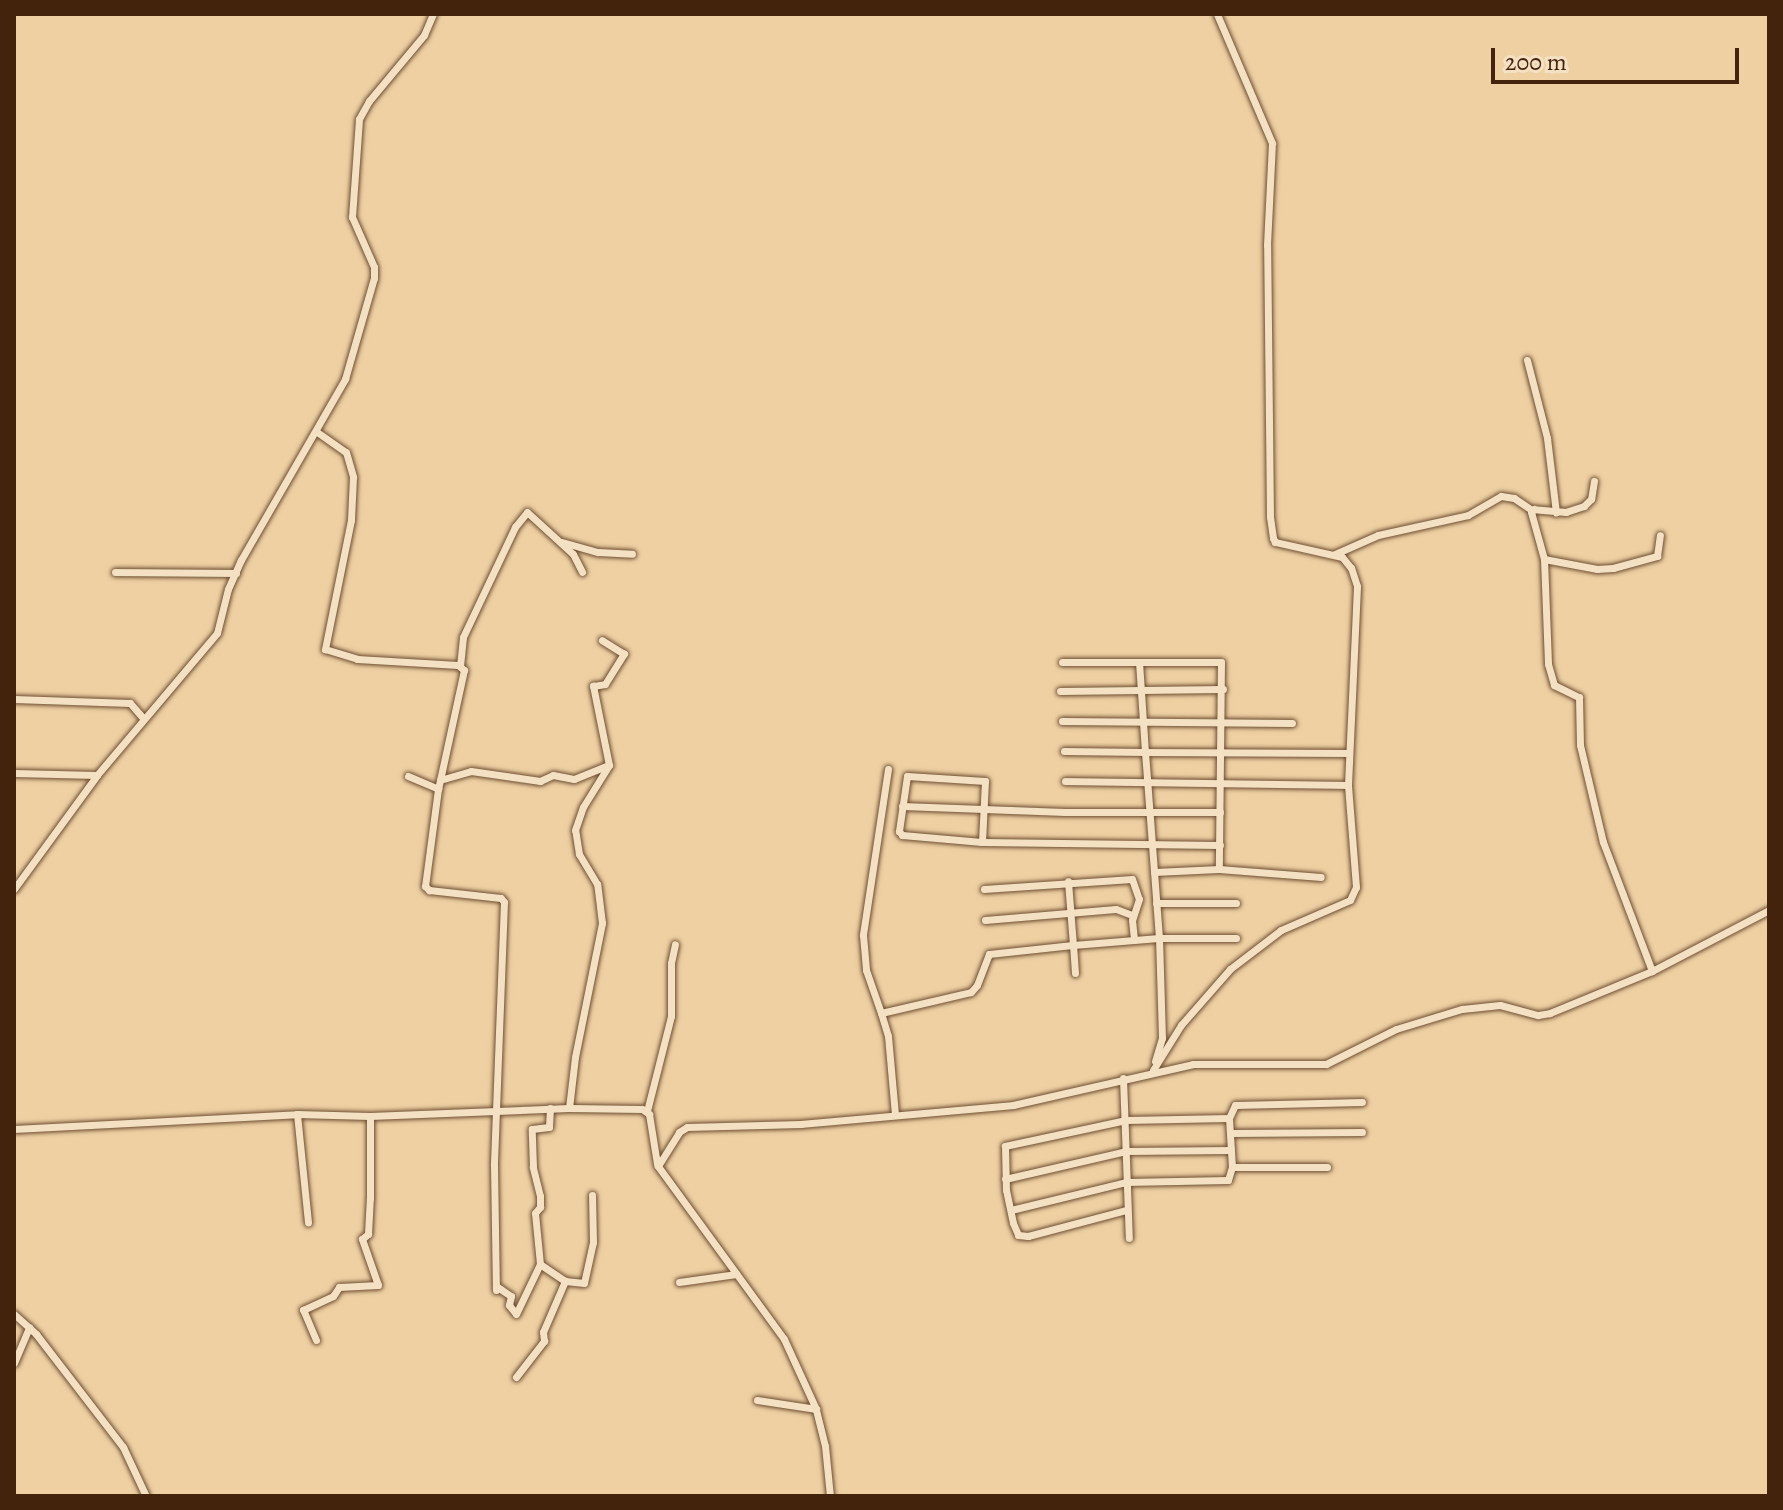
<!DOCTYPE html>
<style>
body{margin:0}
#map{position:relative;width:1783px;height:1510px;overflow:hidden;background:#eed0a3;font-family:Alegreya,serif}
div>[style]{position:absolute}
[style*='--x']{left:calc(var(--x)*1px);top:calc(var(--y)*1px);width:calc(var(--w)*1px);rotate:calc(var(--a)*1deg)}
.roads{filter:drop-shadow(0 0 2px #6e4e32) drop-shadow(0 0 2px #6e4e32)}
.street>*{height:7px;margin:-3.5px;padding:0 3.5px;transform-origin:3.5px;border-radius:3.5px;background:#f4e0c3}
span{translate:-50% -50%;white-space:nowrap;text-align:center;line-height:1.15;-webkit-text-stroke:7px #f4e0c3;paint-order:stroke}
.frame{position:absolute;inset:0;border:16px solid #44230d;pointer-events:none}
.scale{position:absolute;left:1491px;top:48px;width:248px;height:36px;box-sizing:border-box;border:4px solid #44230d;border-top:0;padding-left:10px;font-size:24px;line-height:28px;white-space:nowrap;color:#44230d;-webkit-text-stroke:6px #f4e0c3;paint-order:stroke}
</style>
<div id="map">
<div class="roads">
<div class="street">
<div style="--x:1527;--y:360;--w:81;--a:75.6"></div>
<div style="--x:1547;--y:438;--w:75;--a:83.1"></div>
<div style="--x:317;--y:432;--w:35;--a:35"></div>
<div style="--x:346;--y:452;--w:26;--a:74"></div>
<div style="--x:353;--y:477;--w:43;--a:92.7"></div>
<div style="--x:351;--y:520;--w:132;--a:101.4"></div>
<div style="--x:325;--y:649;--w:34;--a:17"></div>
<div style="--x:357;--y:659;--w:101;--a:3.4"></div>
<div style="--x:458;--y:665;--w:8;--a:40"></div>
<div style="--x:464;--y:670;--w:122;--a:102.3"></div>
<div style="--x:438;--y:789;--w:98;--a:97.6"></div>
<div style="--x:425;--y:886;--w:6;--a:45"></div>
<div style="--x:429;--y:890;--w:72;--a:6.3"></div>
<div style="--x:501;--y:898;--w:5;--a:53"></div>
<div style="--x:504;--y:902;--w:263;--a:92.2"></div>
<div style="--x:494;--y:1165;--w:125;--a:89.1"></div>
<div style="--x:1594;--y:481;--w:18;--a:99"></div>
<div style="--x:1591;--y:499;--w:10;--a:135"></div>
<div style="--x:1584;--y:506;--w:19;--a:162"></div>
<div style="--x:1566;--y:512;--w:32;--a:-175"></div>
<div style="--x:1534;--y:509;--w:4;--a:135"></div>
<div style="--x:1531;--y:512;--w:49;--a:74.5"></div>
<div style="--x:1544;--y:559;--w:105;--a:87.8"></div>
<div style="--x:1548;--y:664;--w:22;--a:74"></div>
<div style="--x:1554;--y:685;--w:28;--a:26"></div>
<div style="--x:1579;--y:697;--w:48;--a:88.8"></div>
<div style="--x:1580;--y:745;--w:100;--a:76.7"></div>
<div style="--x:1603;--y:842;--w:138;--a:69.2"></div>
<div style="--x:562;--y:542;--w:37;--a:16"></div>
<div style="--x:598;--y:552;--w:34;--a:3"></div>
<div style="--x:1335;--y:554;--w:47;--a:-23.8"></div>
<div style="--x:1378;--y:535;--w:92;--a:-12.5"></div>
<div style="--x:1468;--y:515;--w:38;--a:-30"></div>
<div style="--x:1501;--y:496;--w:13;--a:9"></div>
<div style="--x:1514;--y:498;--w:22;--a:34"></div>
<div style="--x:1544;--y:559;--w:54;--a:10.7"></div>
<div style="--x:1597;--y:569;--w:16;--a:-4"></div>
<div style="--x:1613;--y:568;--w:46;--a:-15.3"></div>
<div style="--x:1657;--y:556;--w:21;--a:-82"></div>
<div style="--x:115;--y:572;--w:121;--a:0.5"></div>
<div style="--x:1062;--y:662;--w:159;--a:0"></div>
<div style="--x:1221;--y:662;--w:207;--a:90.6"></div>
<div style="--x:460;--y:666;--w:29;--a:-84"></div>
<div style="--x:463;--y:637;--w:122;--a:-64.7"></div>
<div style="--x:515;--y:527;--w:19;--a:-51"></div>
<div style="--x:527;--y:512;--w:62;--a:42.4"></div>
<div style="--x:573;--y:554;--w:20;--a:63"></div>
<div style="--x:1060;--y:691;--w:163;--a:-0.7"></div>
<div style="--x:14;--y:699;--w:116;--a:2"></div>
<div style="--x:130;--y:703;--w:20;--a:49"></div>
<div style="--x:1062;--y:721;--w:230;--a:0.5"></div>
<div style="--x:1064;--y:751;--w:81;--a:0.7"></div>
<div style="--x:1145;--y:752;--w:90;--a:-93.8"></div>
<div style="--x:888;--y:769;--w:168;--a:98.6"></div>
<div style="--x:863;--y:935;--w:35;--a:85"></div>
<div style="--x:866;--y:970;--w:46;--a:70.8"></div>
<div style="--x:881;--y:1013;--w:92;--a:-13.1"></div>
<div style="--x:971;--y:992;--w:9;--a:-49"></div>
<div style="--x:977;--y:985;--w:33;--a:-69"></div>
<div style="--x:989;--y:954;--w:84;--a:-6.1"></div>
<div style="--x:1073;--y:945;--w:64;--a:-94.5"></div>
<div style="--x:14;--y:773;--w:83;--a:1.4"></div>
<div style="--x:408;--y:776;--w:33;--a:23"></div>
<div style="--x:440;--y:780;--w:32;--a:-16"></div>
<div style="--x:471;--y:771;--w:70;--a:8.2"></div>
<div style="--x:540;--y:781;--w:14;--a:-25"></div>
<div style="--x:553;--y:775;--w:21;--a:11"></div>
<div style="--x:574;--y:779;--w:38;--a:-22"></div>
<div style="--x:609;--y:765;--w:81;--a:-101.4"></div>
<div style="--x:593;--y:686;--w:12;--a:-9"></div>
<div style="--x:605;--y:684;--w:36;--a:-58"></div>
<div style="--x:624;--y:654;--w:26;--a:-148"></div>
<div style="--x:1065;--y:781;--w:283;--a:0.8"></div>
<div style="--x:902;--y:806;--w:163;--a:2.1"></div>
<div style="--x:1065;--y:812;--w:155;--a:0"></div>
<div style="--x:982;--y:842;--w:61;--a:-87.2"></div>
<div style="--x:985;--y:781;--w:78;--a:-176.3"></div>
<div style="--x:907;--y:776;--w:56;--a:98.3"></div>
<div style="--x:899;--y:831;--w:5;--a:53"></div>
<div style="--x:902;--y:835;--w:80;--a:5"></div>
<div style="--x:982;--y:842;--w:238;--a:0.7"></div>
<div style="--x:1154;--y:872;--w:65;--a:-2.6"></div>
<div style="--x:1219;--y:869;--w:102;--a:4.5"></div>
<div style="--x:14;--y:889;--w:141;--a:-53.9"></div>
<div style="--x:97;--y:775;--w:186;--a:-49.8"></div>
<div style="--x:217;--y:633;--w:45;--a:-76"></div>
<div style="--x:228;--y:589;--w:32;--a:-66"></div>
<div style="--x:241;--y:560;--w:209;--a:-60.1"></div>
<div style="--x:345;--y:379;--w:105;--a:-74"></div>
<div style="--x:374;--y:278;--w:11;--a:-90"></div>
<div style="--x:374;--y:267;--w:55;--a:-113.7"></div>
<div style="--x:352;--y:217;--w:98;--a:-85.9"></div>
<div style="--x:359;--y:119;--w:21;--a:-61"></div>
<div style="--x:369;--y:101;--w:86;--a:-50.2"></div>
<div style="--x:424;--y:35;--w:23;--a:-67"></div>
<div style="--x:984;--y:889;--w:148;--a:-3.9"></div>
<div style="--x:1132;--y:879;--w:21;--a:71"></div>
<div style="--x:1139;--y:899;--w:22;--a:108"></div>
<div style="--x:1132;--y:920;--w:20;--a:84"></div>
<div style="--x:1156;--y:903;--w:80;--a:0"></div>
<div style="--x:985;--y:920;--w:131;--a:-4.8"></div>
<div style="--x:1116;--y:909;--w:17;--a:21"></div>
<div style="--x:1075;--y:973;--w:28;--a:-94"></div>
<div style="--x:1073;--y:945;--w:86;--a:-4.7"></div>
<div style="--x:1159;--y:938;--w:77;--a:0"></div>
<div style="--x:881;--y:1013;--w:24;--a:73"></div>
<div style="--x:888;--y:1036;--w:78;--a:84.9"></div>
<div style="--x:1155;--y:1061;--w:24;--a:-73"></div>
<div style="--x:1162;--y:1038;--w:100;--a:-91.7"></div>
<div style="--x:1159;--y:938;--w:187;--a:-94.3"></div>
<div style="--x:1145;--y:752;--w:203;--a:0.3"></div>
<div style="--x:1153;--y:1070;--w:53;--a:-58.1"></div>
<div style="--x:1181;--y:1025;--w:74;--a:-48.8"></div>
<div style="--x:1230;--y:969;--w:64;--a:-37.4"></div>
<div style="--x:1281;--y:930;--w:75;--a:-23.5"></div>
<div style="--x:1350;--y:900;--w:14;--a:-65"></div>
<div style="--x:1356;--y:887;--w:102;--a:-94.5"></div>
<div style="--x:1348;--y:785;--w:199;--a:-87.4"></div>
<div style="--x:1357;--y:586;--w:19;--a:-108"></div>
<div style="--x:1351;--y:568;--w:14;--a:-129"></div>
<div style="--x:1342;--y:557;--w:69;--a:-167.4"></div>
<div style="--x:1275;--y:542;--w:4;--a:-117"></div>
<div style="--x:1273;--y:538;--w:21;--a:-98"></div>
<div style="--x:1270;--y:517;--w:272;--a:-90.6"></div>
<div style="--x:1267;--y:245;--w:102;--a:-87.2"></div>
<div style="--x:1272;--y:143;--w:140;--a:-113.1"></div>
<div style="--x:1123;--y:1078;--w:160;--a:87.9"></div>
<div style="--x:569;--y:1108;--w:51;--a:-83.3"></div>
<div style="--x:575;--y:1057;--w:137;--a:-78.6"></div>
<div style="--x:602;--y:923;--w:39;--a:-97"></div>
<div style="--x:597;--y:884;--w:35;--a:-121"></div>
<div style="--x:579;--y:854;--w:24;--a:-99"></div>
<div style="--x:575;--y:830;--w:24;--a:-71"></div>
<div style="--x:583;--y:807;--w:49;--a:-58.2"></div>
<div style="--x:647;--y:1111;--w:98;--a:-75.8"></div>
<div style="--x:671;--y:1016;--w:53;--a:-90"></div>
<div style="--x:671;--y:963;--w:19;--a:-78"></div>
<div style="--x:297;--y:1114;--w:109;--a:84.2"></div>
<div style="--x:1229;--y:1118;--w:14;--a:-65"></div>
<div style="--x:1235;--y:1105;--w:127;--a:-1.4"></div>
<div style="--x:14;--y:1129;--w:283;--a:-3"></div>
<div style="--x:297;--y:1114;--w:73;--a:1.6"></div>
<div style="--x:370;--y:1116;--w:199;--a:-2.3"></div>
<div style="--x:569;--y:1108;--w:73;--a:0.8"></div>
<div style="--x:642;--y:1109;--w:9;--a:36"></div>
<div style="--x:649;--y:1114;--w:51;--a:80.9"></div>
<div style="--x:1230;--y:1133;--w:132;--a:-0.4"></div>
<div style="--x:1232;--y:1167;--w:95;--a:0"></div>
<div style="--x:1005;--y:1179;--w:124;--a:-13"></div>
<div style="--x:1126;--y:1151;--w:105;--a:-0.5"></div>
<div style="--x:1011;--y:1210;--w:118;--a:-13.7"></div>
<div style="--x:1126;--y:1182;--w:102;--a:-1.1"></div>
<div style="--x:1228;--y:1180;--w:14;--a:-73"></div>
<div style="--x:1232;--y:1167;--w:49;--a:-93.5"></div>
<div style="--x:1229;--y:1118;--w:103;--a:178.9"></div>
<div style="--x:1126;--y:1120;--w:124;--a:167.9"></div>
<div style="--x:1005;--y:1146;--w:44;--a:88.7"></div>
<div style="--x:1006;--y:1190;--w:34;--a:78"></div>
<div style="--x:1013;--y:1223;--w:13;--a:67"></div>
<div style="--x:1018;--y:1235;--w:10;--a:6"></div>
<div style="--x:1028;--y:1236;--w:101;--a:-14.9"></div>
<div style="--x:565;--y:1281;--w:19;--a:6"></div>
<div style="--x:584;--y:1283;--w:42;--a:-77.6"></div>
<div style="--x:593;--y:1242;--w:47;--a:-91.2"></div>
<div style="--x:679;--y:1282;--w:58;--a:-8"></div>
<div style="--x:496;--y:1286;--w:18;--a:34"></div>
<div style="--x:511;--y:1296;--w:9;--a:103"></div>
<div style="--x:509;--y:1305;--w:11;--a:52"></div>
<div style="--x:516;--y:1314;--w:55;--a:-64.4"></div>
<div style="--x:540;--y:1264;--w:51;--a:-95.6"></div>
<div style="--x:535;--y:1213;--w:8;--a:-50"></div>
<div style="--x:540;--y:1207;--w:11;--a:-90"></div>
<div style="--x:540;--y:1196;--w:30;--a:-104"></div>
<div style="--x:533;--y:1167;--w:38;--a:-92"></div>
<div style="--x:532;--y:1129;--w:17;--a:-7"></div>
<div style="--x:549;--y:1127;--w:19;--a:-87"></div>
<div style="--x:14;--y:1314;--w:30;--a:42"></div>
<div style="--x:36;--y:1334;--w:143;--a:52.4"></div>
<div style="--x:123;--y:1447;--w:54;--a:64.9"></div>
<div style="--x:316;--y:1340;--w:33;--a:-113"></div>
<div style="--x:303;--y:1310;--w:33;--a:-25"></div>
<div style="--x:333;--y:1296;--w:11;--a:-56"></div>
<div style="--x:339;--y:1287;--w:39;--a:-3"></div>
<div style="--x:378;--y:1285;--w:49;--a:-109.2"></div>
<div style="--x:362;--y:1239;--w:8;--a:-40"></div>
<div style="--x:368;--y:1234;--w:36;--a:-87"></div>
<div style="--x:370;--y:1198;--w:82;--a:-90"></div>
<div style="--x:14;--y:1363;--w:39;--a:-67"></div>
<div style="--x:516;--y:1377;--w:46;--a:-52.1"></div>
<div style="--x:544;--y:1341;--w:9;--a:-96"></div>
<div style="--x:543;--y:1332;--w:56;--a:-66.7"></div>
<div style="--x:565;--y:1281;--w:30;--a:-146"></div>
<div style="--x:757;--y:1400;--w:60;--a:8.7"></div>
<div style="--x:830;--y:1496;--w:50;--a:-95.7"></div>
<div style="--x:825;--y:1446;--w:38;--a:-104"></div>
<div style="--x:816;--y:1409;--w:77;--a:-114.6"></div>
<div style="--x:784;--y:1339;--w:214;--a:-126.1"></div>
<div style="--x:658;--y:1166;--w:40;--a:-58"></div>
<div style="--x:679;--y:1132;--w:9;--a:-32"></div>
<div style="--x:687;--y:1127;--w:114;--a:-1.5"></div>
<div style="--x:801;--y:1124;--w:213;--a:-5.1"></div>
<div style="--x:1013;--y:1105;--w:185;--a:-12.8"></div>
<div style="--x:1193;--y:1064;--w:133;--a:0"></div>
<div style="--x:1326;--y:1064;--w:78;--a:-26.6"></div>
<div style="--x:1396;--y:1029;--w:69;--a:-16.9"></div>
<div style="--x:1462;--y:1009;--w:38;--a:-6"></div>
<div style="--x:1500;--y:1005;--w:39;--a:15"></div>
<div style="--x:1538;--y:1015;--w:12;--a:-9"></div>
<div style="--x:1550;--y:1013;--w:110;--a:-22.4"></div>
<div style="--x:1652;--y:971;--w:132;--a:-27.5"></div>
</div>
</div>
<div class="frame"></div>
<div class="scale">200 m</div>
</div>
